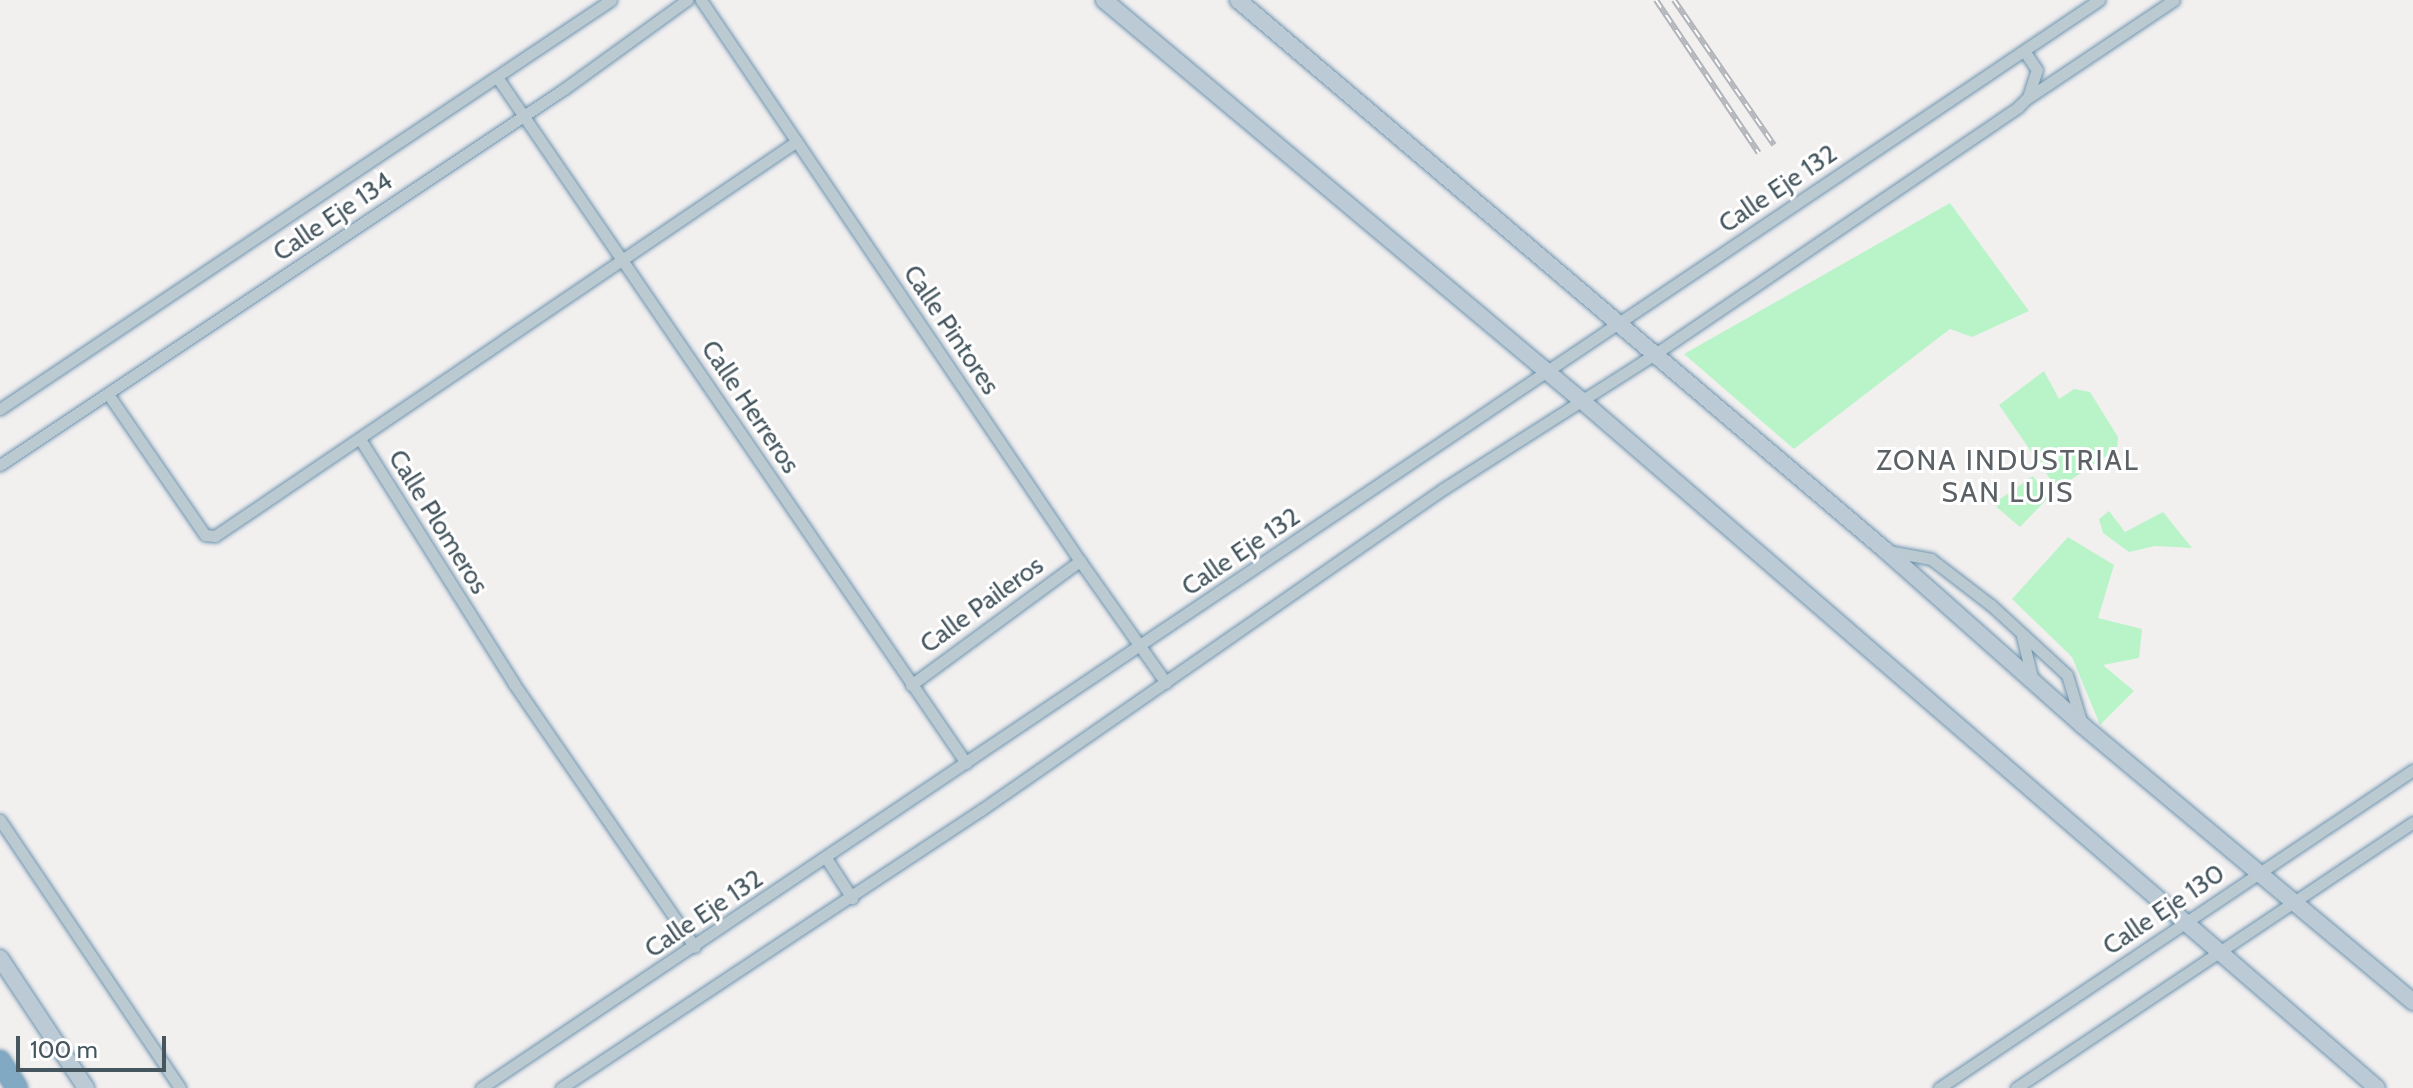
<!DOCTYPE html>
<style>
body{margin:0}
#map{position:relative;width:2413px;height:1088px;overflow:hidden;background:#f2efef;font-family:Cabin,sans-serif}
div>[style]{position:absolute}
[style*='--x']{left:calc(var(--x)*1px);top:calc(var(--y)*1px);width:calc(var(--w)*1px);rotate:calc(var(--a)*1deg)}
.green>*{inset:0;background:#b9f4c9}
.roads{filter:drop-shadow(0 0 2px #6d94af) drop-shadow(0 0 2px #6d94af)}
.street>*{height:11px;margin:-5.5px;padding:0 5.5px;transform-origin:5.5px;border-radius:5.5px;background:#bbc9d0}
.secondary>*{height:16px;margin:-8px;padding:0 8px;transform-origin:8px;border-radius:8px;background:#bbcad5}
.highway>*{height:20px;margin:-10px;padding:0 10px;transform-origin:10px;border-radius:10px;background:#82a9c3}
.rail>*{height:6px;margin-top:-3px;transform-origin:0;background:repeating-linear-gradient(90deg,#fff 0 9px,#b1b5ba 0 18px);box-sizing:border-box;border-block:2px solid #b1b5ba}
span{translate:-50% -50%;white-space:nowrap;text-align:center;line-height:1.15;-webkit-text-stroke:6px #fff;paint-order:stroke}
.street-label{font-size:26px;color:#45565f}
.neighbourhood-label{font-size:28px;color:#5b6165;letter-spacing:2px}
.scale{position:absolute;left:16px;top:1036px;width:150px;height:36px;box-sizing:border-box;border:4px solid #45565f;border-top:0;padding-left:10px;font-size:24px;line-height:28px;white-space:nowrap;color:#45565f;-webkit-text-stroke:6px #fff;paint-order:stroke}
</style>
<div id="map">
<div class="green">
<div style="clip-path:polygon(1950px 203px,2029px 311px,1972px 337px,1950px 329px,1794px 449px,1684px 354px)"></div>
<div style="clip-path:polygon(2044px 371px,2059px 399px,2074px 389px,2090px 392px,2118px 437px,2117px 449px,2057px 489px,1999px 405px)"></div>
<div style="clip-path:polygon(2033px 476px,2048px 498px,2020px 527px,1993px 504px)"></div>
<div style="clip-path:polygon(2109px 511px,2125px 532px,2163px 512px,2192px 548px,2155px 546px,2129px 552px,2103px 533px,2099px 519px)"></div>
<div style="clip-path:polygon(2068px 537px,2114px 565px,2098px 618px,2142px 629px,2139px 658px,2103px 665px,2134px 691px,2100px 725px,2072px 657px,2012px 599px)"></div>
</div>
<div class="roads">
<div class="street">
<div style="--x:701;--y:0;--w:677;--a:55.96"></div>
<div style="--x:1080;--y:561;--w:149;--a:54.8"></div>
<div style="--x:497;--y:77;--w:831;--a:55.64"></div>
<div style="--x:2029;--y:97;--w:174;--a:-33.8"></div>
<div style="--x:108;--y:394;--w:171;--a:55.5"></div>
<div style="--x:205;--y:535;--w:10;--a:6"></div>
<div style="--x:215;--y:536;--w:703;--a:-34.16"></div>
<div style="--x:0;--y:409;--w:735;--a:-33.8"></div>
<div style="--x:360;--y:439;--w:289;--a:57.8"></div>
<div style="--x:514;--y:684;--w:319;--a:55.5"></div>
<div style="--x:0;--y:465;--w:678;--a:-33.69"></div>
<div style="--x:564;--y:89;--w:152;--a:-35.9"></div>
<div style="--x:1888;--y:551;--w:44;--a:10.5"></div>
<div style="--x:1931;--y:559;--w:76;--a:37.5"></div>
<div style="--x:1991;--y:605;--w:103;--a:42.6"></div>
<div style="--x:2067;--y:675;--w:51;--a:73"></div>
<div style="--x:2022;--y:636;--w:46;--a:76.3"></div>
<div style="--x:911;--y:685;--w:210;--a:-36.3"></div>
<div style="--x:0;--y:820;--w:323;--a:56.1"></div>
<div style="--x:826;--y:858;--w:48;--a:57"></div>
<div style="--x:481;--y:1088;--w:1950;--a:-33.92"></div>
<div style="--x:561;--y:1088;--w:504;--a:-33.5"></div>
<div style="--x:981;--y:810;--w:563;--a:-34.79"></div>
<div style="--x:1443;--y:489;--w:251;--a:-32.5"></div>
<div style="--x:1655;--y:354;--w:439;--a:-34.2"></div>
<div style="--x:2018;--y:107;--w:14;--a:-45"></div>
<div style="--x:2028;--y:97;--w:28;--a:-72"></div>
<div style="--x:2037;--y:70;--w:23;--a:-124"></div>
<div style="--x:1939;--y:1088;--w:571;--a:-33.86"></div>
<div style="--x:2016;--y:1088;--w:478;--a:-33.8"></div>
</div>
<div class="secondary">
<div style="--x:1104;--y:0;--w:623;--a:39.98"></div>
<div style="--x:1581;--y:400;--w:1052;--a:40.84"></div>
<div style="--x:1238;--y:0;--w:849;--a:40.37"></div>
<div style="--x:1885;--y:550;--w:264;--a:41.6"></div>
<div style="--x:2082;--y:725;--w:432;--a:39.9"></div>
<div style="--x:0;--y:958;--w:156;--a:56.5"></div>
</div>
<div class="highway">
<div style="--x:0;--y:1061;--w:32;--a:58"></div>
</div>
</div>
<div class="rail">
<div style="--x:1656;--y:0;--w:184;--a:56.1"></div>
<div style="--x:1674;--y:0;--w:176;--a:55.4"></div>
</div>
<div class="street-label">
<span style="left:1778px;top:189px;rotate:-34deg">Calle Eje 132</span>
<span style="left:333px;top:217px;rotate:-34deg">Calle Eje 134</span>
<span style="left:951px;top:330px;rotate:56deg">Calle Pintores</span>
<span style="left:750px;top:407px;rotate:56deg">Calle Herreros</span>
<span style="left:438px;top:522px;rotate:58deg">Calle Plomeros</span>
<span style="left:1241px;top:552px;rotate:-34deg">Calle Eje 132</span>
<span style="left:982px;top:605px;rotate:-36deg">Calle Paileros</span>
<span style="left:2164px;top:910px;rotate:-34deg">Calle Eje 130</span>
<span style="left:704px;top:914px;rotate:-34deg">Calle Eje 132</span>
</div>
<div class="neighbourhood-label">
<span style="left:2008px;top:476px">ZONA INDUSTRIAL<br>SAN LUIS</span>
</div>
<div class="scale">100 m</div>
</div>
